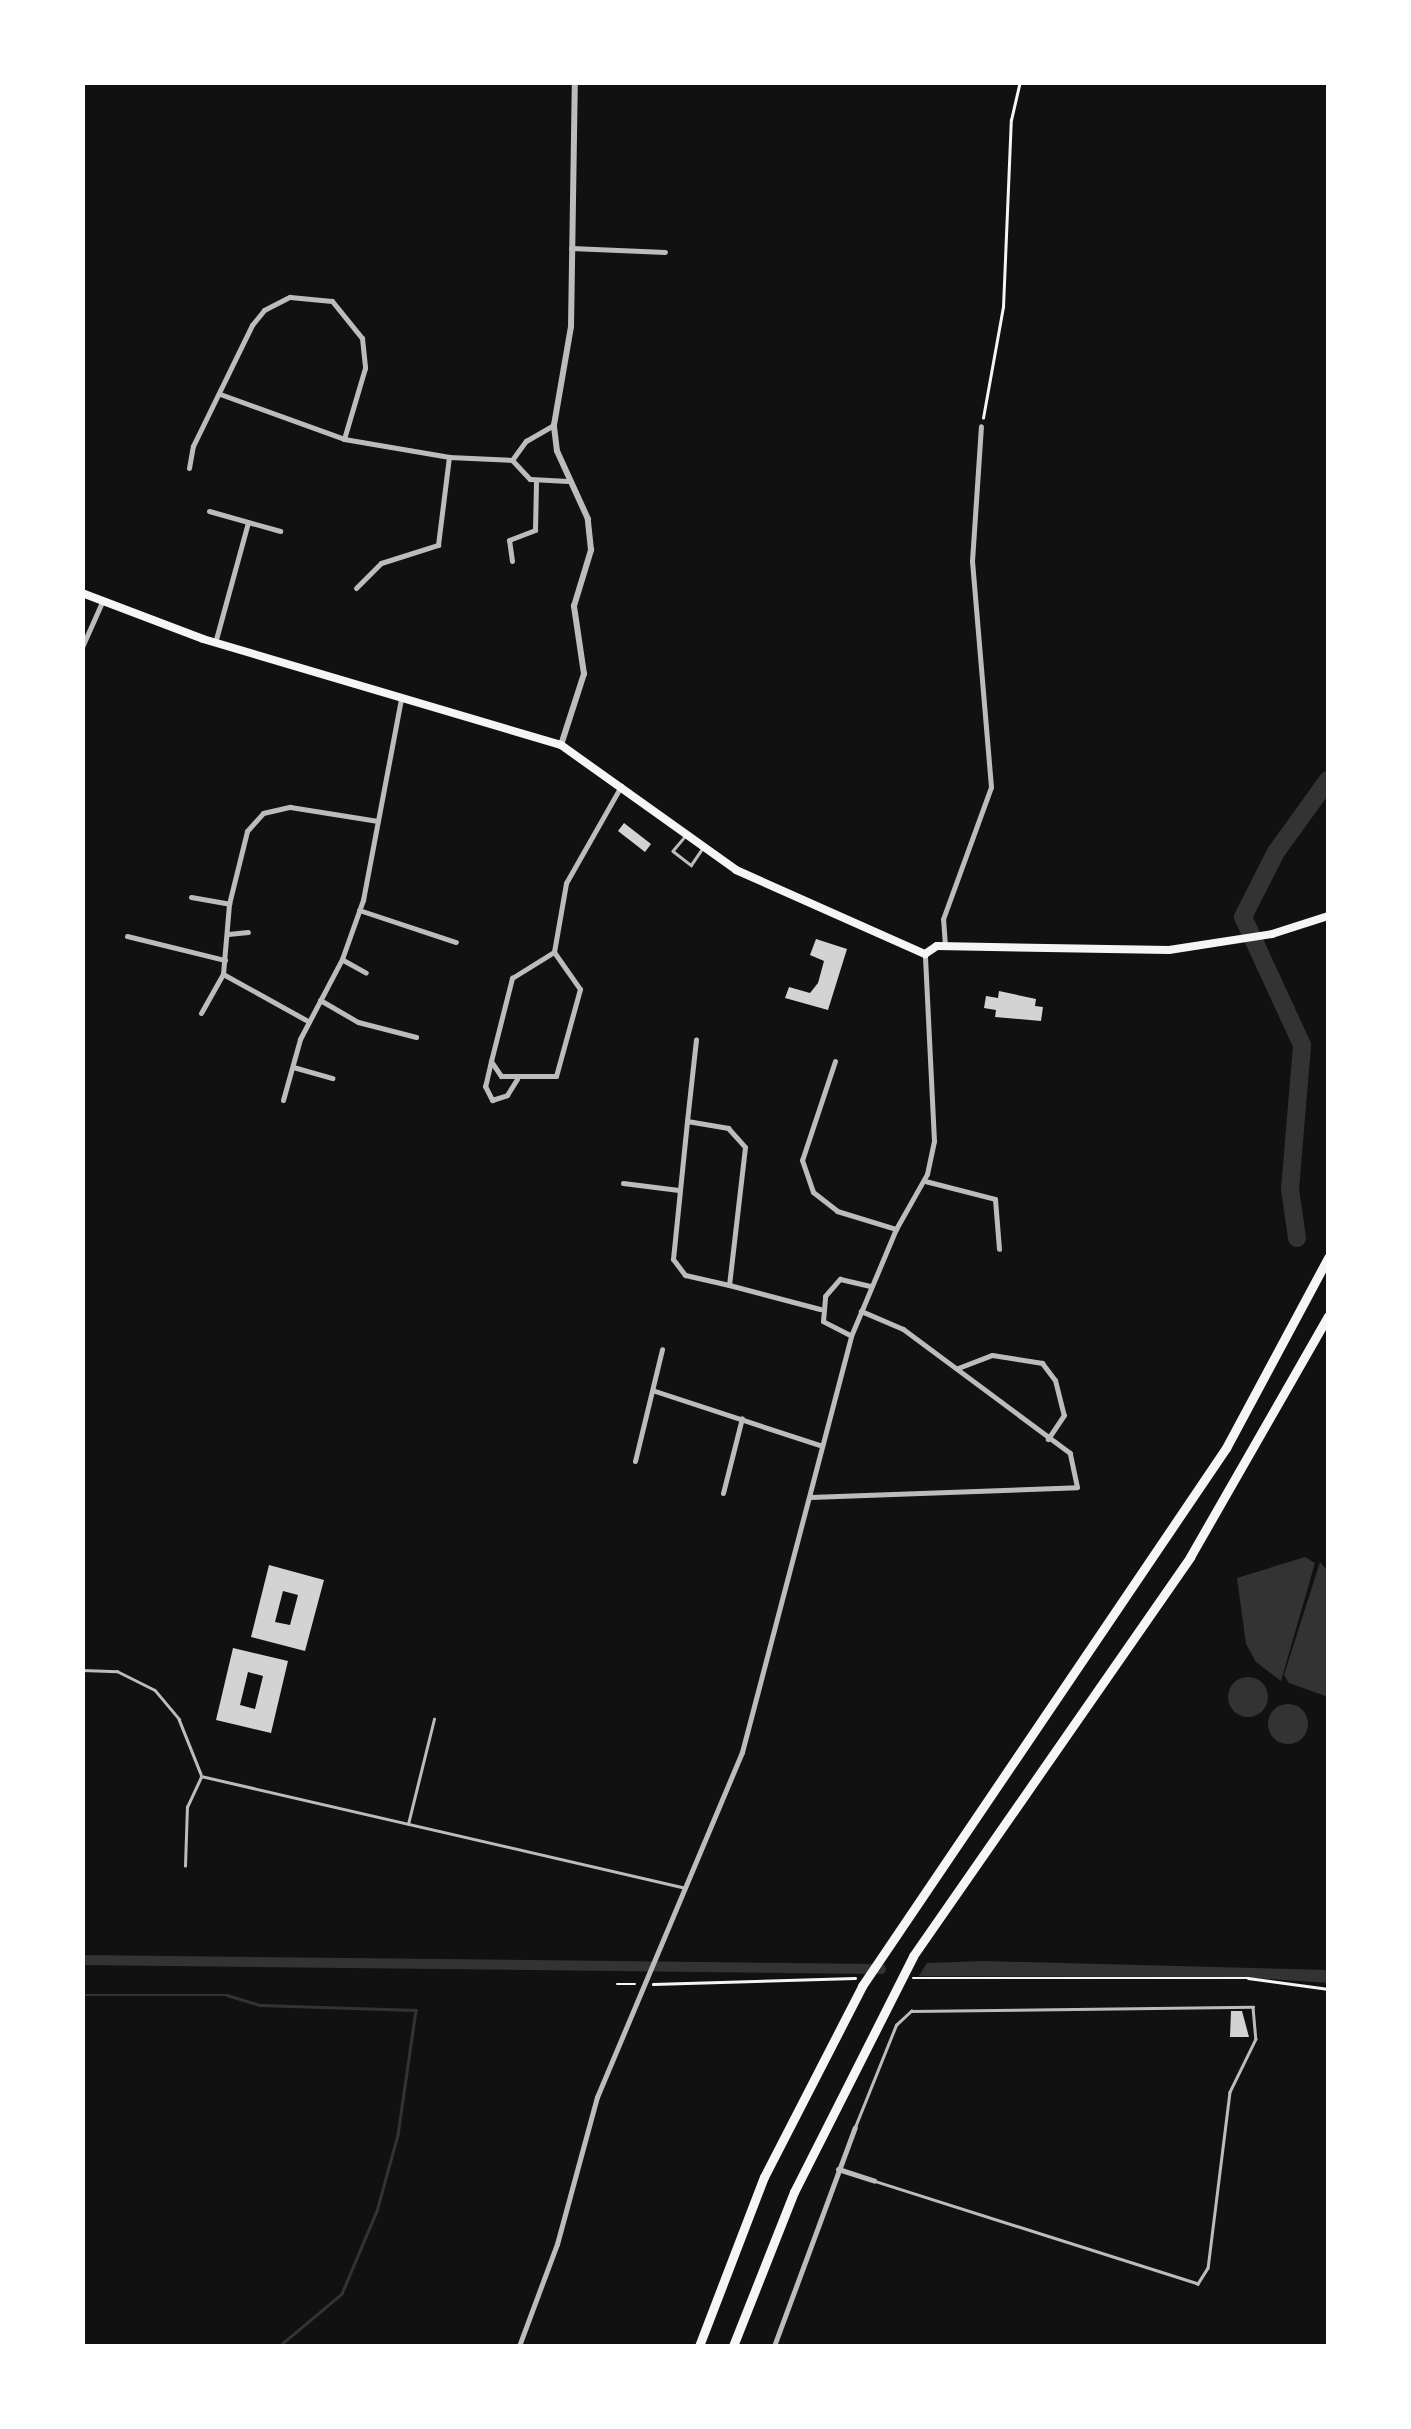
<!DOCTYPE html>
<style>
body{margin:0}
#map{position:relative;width:1411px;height:2429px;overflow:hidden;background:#111;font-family:Signika,sans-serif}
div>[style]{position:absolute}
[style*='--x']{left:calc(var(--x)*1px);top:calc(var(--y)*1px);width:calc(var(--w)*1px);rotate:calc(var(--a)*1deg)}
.water>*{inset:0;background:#333}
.round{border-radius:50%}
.pier>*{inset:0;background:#111}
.stream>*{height:2.5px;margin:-1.25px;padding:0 1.25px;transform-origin:1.25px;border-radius:1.25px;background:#333}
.canal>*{height:10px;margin:-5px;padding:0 5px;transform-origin:5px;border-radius:5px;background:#333}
.river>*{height:18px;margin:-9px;padding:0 9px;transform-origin:9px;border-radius:9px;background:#333}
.building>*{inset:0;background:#d3d3d3}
.path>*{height:2.5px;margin:-1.25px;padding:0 1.25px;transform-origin:1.25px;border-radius:1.25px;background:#f5f5f5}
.service>*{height:2.5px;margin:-1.25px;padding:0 1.25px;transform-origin:1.25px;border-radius:1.25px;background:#bcbcbc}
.minor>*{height:5px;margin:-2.5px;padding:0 2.5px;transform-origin:2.5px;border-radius:2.5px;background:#bcbcbc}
.tertiary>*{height:6px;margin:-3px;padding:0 3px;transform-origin:3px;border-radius:3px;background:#bcbcbc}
.secondary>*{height:8px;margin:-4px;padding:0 4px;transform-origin:4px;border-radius:4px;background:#f5f5f5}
.motorway>*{height:9px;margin:-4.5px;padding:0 4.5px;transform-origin:4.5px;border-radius:4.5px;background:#f5f5f5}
span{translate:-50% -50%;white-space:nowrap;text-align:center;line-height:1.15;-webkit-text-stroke:10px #fff;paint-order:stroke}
.frame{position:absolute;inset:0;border:85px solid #fff;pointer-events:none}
</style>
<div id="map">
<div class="water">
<div style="clip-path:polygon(1305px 1557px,1315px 1563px,1281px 1681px,1256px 1662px,1246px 1644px,1237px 1578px)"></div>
<div style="clip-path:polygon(1320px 1562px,1328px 1571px,1328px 1697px,1289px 1683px,1284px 1675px)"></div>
<div class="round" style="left:1228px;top:1677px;width:40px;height:40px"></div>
<div class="round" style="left:1268px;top:1704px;width:40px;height:40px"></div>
<div style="clip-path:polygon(983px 1961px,1328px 1970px,1328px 1983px,1239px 1977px,869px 1976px,876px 1965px)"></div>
</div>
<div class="pier">
<div style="clip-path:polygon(930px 1958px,917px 1979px,865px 1977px,875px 1960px)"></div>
</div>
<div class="stream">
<div style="--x:82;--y:1995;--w:145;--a:0"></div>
<div style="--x:227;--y:1995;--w:34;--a:17"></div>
<div style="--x:260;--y:2005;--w:156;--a:1.8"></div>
<div style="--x:416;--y:2010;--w:126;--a:98.2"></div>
<div style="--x:398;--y:2135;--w:79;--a:105.4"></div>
<div style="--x:377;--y:2211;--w:90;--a:112.9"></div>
<div style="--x:342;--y:2294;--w:81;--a:140"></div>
</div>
<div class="canal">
<div style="--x:82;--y:1960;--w:799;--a:0.65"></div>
</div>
<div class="river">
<div style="--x:1297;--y:1238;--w:49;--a:-98.1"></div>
<div style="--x:1290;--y:1189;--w:144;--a:-85.2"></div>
<div style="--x:1302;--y:1045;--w:141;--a:-114.7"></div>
<div style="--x:1243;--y:917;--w:73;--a:-63.1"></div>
<div style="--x:1276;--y:852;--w:89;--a:-54.2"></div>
</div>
<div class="building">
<div style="clip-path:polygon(624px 823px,651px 844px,645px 852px,618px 831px)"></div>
<div style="clip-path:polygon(816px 939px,847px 949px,828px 1010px,785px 998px,789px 987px,810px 993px,818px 983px,824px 961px,810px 955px)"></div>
<div style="clip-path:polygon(999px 991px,1036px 999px,1035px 1006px,1043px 1007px,1041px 1021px,995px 1017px,996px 1010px,984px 1008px,986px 996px,998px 998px)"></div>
<div style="clip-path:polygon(evenodd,269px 1565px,324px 1580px,305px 1651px,251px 1637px,269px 1565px,283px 1591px,298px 1595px,290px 1625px,275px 1622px,283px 1591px)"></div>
<div style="clip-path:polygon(evenodd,233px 1648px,288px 1661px,271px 1733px,216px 1720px,233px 1648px,248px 1672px,263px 1676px,255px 1709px,240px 1705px,248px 1672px)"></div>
<div style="clip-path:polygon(1231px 2011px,1242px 2011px,1249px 2037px,1230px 2037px)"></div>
</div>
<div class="path">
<div style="--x:983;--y:418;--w:113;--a:-79.8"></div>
<div style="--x:1003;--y:307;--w:187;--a:-87.6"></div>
<div style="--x:1011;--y:120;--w:39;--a:-77"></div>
<div style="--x:913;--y:1978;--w:335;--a:0"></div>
<div style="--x:1248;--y:1978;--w:81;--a:7.8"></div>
<div style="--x:617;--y:1984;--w:18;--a:0"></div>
<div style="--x:653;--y:1984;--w:202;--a:-1.7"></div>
</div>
<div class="service">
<div style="--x:684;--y:838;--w:17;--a:130"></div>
<div style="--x:673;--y:851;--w:23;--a:38"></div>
<div style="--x:691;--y:865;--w:18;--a:-56"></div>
<div style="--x:82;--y:1670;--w:35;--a:2"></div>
<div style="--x:117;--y:1671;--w:42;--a:26.6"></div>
<div style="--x:155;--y:1690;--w:38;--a:50"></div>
<div style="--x:179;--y:1719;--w:59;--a:68.2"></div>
<div style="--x:201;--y:1776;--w:494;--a:13"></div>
<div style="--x:408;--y:1824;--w:108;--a:-76.1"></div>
<div style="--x:185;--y:1866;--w:59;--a:-88.1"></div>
<div style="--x:187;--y:1807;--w:33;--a:-65"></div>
<div style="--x:855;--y:2127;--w:110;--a:-68.1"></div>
<div style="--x:896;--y:2025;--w:21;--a:-43"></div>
<div style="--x:911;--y:2011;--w:342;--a:-0.7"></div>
<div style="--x:1253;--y:2007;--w:32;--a:85"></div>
<div style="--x:1256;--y:2039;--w:59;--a:116.1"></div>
<div style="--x:1230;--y:2092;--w:177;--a:97.1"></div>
<div style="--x:1208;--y:2268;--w:19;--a:122"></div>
<div style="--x:1198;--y:2284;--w:338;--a:-162.4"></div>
</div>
<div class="minor">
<div style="--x:571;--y:248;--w:94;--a:2.4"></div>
<div style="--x:220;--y:394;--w:132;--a:19.9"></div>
<div style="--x:344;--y:439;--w:107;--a:9.7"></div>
<div style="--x:449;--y:457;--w:63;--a:2.7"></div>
<div style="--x:512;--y:460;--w:24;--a:-54"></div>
<div style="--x:526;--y:441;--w:32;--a:-30"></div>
<div style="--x:512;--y:460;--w:26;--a:47"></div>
<div style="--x:530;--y:479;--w:38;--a:3"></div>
<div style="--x:189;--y:468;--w:22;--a:-80"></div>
<div style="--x:193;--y:446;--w:135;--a:-64"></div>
<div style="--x:252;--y:325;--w:19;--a:-51"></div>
<div style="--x:264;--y:310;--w:29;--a:-27"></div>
<div style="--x:290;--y:297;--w:42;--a:5.4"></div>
<div style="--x:332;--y:301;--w:48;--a:51"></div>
<div style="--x:362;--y:338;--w:30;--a:84"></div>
<div style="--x:365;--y:368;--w:74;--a:106.5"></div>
<div style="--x:209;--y:511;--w:74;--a:15.7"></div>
<div style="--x:512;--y:561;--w:21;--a:-98"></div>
<div style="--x:509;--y:540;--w:28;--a:-21"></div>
<div style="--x:535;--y:530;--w:49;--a:-88.8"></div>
<div style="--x:356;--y:588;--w:35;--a:-45"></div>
<div style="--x:381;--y:563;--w:60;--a:-17.5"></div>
<div style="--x:438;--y:545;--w:89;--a:-82.9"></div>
<div style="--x:215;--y:643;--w:125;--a:-74.7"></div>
<div style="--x:82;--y:647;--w:49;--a:-66"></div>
<div style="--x:191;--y:897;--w:39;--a:10"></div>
<div style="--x:359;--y:910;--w:102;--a:18.3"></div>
<div style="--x:228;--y:934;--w:20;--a:-6"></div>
<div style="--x:127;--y:936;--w:101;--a:13.8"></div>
<div style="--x:945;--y:946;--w:27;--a:-94"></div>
<div style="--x:943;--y:919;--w:140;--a:-70"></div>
<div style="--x:991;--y:787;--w:227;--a:-94.8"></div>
<div style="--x:972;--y:561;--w:135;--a:-86.2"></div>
<div style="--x:554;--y:952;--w:45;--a:54.9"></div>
<div style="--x:580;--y:989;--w:90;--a:105.4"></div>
<div style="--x:556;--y:1076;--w:55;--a:180"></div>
<div style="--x:501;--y:1076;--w:18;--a:-124"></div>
<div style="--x:491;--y:1061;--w:86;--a:-75.8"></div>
<div style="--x:512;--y:978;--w:49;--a:-31.8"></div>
<div style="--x:554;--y:952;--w:70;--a:-80.1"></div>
<div style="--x:566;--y:883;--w:112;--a:-60.4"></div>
<div style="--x:343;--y:960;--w:26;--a:29"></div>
<div style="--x:320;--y:1000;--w:44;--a:30.1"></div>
<div style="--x:358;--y:1022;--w:60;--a:14.5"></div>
<div style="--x:201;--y:1013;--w:45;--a:-60.6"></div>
<div style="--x:306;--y:1020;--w:95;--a:-151"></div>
<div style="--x:223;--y:974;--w:70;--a:-85.1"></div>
<div style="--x:229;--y:904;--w:75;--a:-76.1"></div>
<div style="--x:247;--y:831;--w:24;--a:-48"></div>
<div style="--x:263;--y:813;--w:28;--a:-13"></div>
<div style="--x:290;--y:807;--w:89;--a:9"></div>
<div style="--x:491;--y:1061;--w:26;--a:103"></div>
<div style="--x:485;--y:1086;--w:16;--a:63"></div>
<div style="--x:492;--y:1100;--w:16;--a:-18"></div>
<div style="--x:507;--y:1095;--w:19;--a:-58"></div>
<div style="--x:835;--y:1061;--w:104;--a:108.4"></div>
<div style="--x:802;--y:1160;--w:34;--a:71"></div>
<div style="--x:813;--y:1192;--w:31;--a:38"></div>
<div style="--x:837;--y:1211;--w:62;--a:17"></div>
<div style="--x:293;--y:1067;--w:41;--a:15.8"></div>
<div style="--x:283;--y:1100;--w:63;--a:-74.4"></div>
<div style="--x:300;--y:1039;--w:90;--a:-62.3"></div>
<div style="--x:342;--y:959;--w:63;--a:-70.4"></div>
<div style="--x:363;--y:900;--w:206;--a:-79.3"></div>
<div style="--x:687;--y:1121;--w:42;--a:9.7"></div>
<div style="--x:728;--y:1128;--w:25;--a:48"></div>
<div style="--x:745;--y:1147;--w:139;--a:96.6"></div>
<div style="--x:729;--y:1285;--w:45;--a:-167.2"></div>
<div style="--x:685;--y:1275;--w:20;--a:-127"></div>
<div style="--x:673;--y:1259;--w:139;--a:-84.2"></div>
<div style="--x:687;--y:1121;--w:82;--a:-83.7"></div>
<div style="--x:925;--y:1181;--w:72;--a:14.4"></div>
<div style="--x:995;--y:1199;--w:50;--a:85.4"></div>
<div style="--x:623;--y:1183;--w:56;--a:7.1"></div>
<div style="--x:729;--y:1285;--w:94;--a:14.8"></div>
<div style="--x:850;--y:1335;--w:30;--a:-153"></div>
<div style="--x:823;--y:1321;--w:25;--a:-85"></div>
<div style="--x:825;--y:1296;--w:23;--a:-49"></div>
<div style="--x:840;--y:1279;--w:32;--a:13"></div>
<div style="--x:958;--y:1368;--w:36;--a:-21"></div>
<div style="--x:992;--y:1355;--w:51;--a:9.1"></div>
<div style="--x:1042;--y:1363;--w:21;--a:53"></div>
<div style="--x:1055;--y:1380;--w:36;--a:76"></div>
<div style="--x:1064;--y:1415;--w:29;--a:124"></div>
<div style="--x:655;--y:1391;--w:176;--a:18.2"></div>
<div style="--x:635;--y:1461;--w:115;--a:-76.4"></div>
<div style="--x:723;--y:1493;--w:77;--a:-75.8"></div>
<div style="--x:810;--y:1497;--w:267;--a:-2.1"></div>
<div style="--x:1077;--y:1487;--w:35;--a:-102"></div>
<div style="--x:1070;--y:1453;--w:208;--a:-143.4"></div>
<div style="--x:903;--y:1329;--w:46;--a:-156.8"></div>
<div style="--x:838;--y:2169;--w:38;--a:18"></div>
<div style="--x:519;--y:2346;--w:109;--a:-69.6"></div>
<div style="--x:557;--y:2244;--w:152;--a:-74.8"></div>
<div style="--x:597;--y:2097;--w:374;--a:-67.2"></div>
<div style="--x:742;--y:1752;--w:430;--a:-75.3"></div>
<div style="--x:851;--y:1336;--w:116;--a:-67.2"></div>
<div style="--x:896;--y:1229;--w:63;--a:-60.6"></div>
<div style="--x:927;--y:1174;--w:34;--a:-78"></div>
<div style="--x:934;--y:1141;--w:186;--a:-92.8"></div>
<div style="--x:774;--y:2346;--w:233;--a:-69.7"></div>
</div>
<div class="tertiary">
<div style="--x:561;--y:745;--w:75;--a:-72.1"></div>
<div style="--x:584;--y:674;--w:69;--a:-98.4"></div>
<div style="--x:574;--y:606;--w:59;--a:-73.1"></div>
<div style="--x:591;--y:550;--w:31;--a:-96"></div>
<div style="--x:588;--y:519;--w:75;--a:-114.5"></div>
<div style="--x:557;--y:451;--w:26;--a:-97"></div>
<div style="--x:554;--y:425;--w:99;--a:-80.2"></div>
<div style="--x:571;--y:327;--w:245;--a:-89.1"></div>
</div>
<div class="secondary">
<div style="--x:82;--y:593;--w:129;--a:20.8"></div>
<div style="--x:203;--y:639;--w:373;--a:16.5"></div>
<div style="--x:561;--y:745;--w:215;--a:35.5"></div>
<div style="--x:736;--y:870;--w:207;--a:24"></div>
<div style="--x:925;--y:954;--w:14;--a:-34"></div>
<div style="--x:937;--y:946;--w:232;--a:1"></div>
<div style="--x:1169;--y:950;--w:104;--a:-8.8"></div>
<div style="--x:1272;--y:934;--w:59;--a:-17.8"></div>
</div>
<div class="motorway">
<div style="--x:699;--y:2346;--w:181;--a:-69"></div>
<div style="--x:764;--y:2177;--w:215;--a:-62.8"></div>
<div style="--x:862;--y:1986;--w:650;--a:-55.92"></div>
<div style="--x:1226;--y:1448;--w:216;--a:-61.8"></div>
<div style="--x:733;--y:2346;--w:166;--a:-68.4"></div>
<div style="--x:794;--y:2192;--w:264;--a:-63.2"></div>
<div style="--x:913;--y:1956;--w:486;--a:-55.2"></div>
<div style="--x:1190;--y:1557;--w:278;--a:-60.2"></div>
</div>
<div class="frame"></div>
</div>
